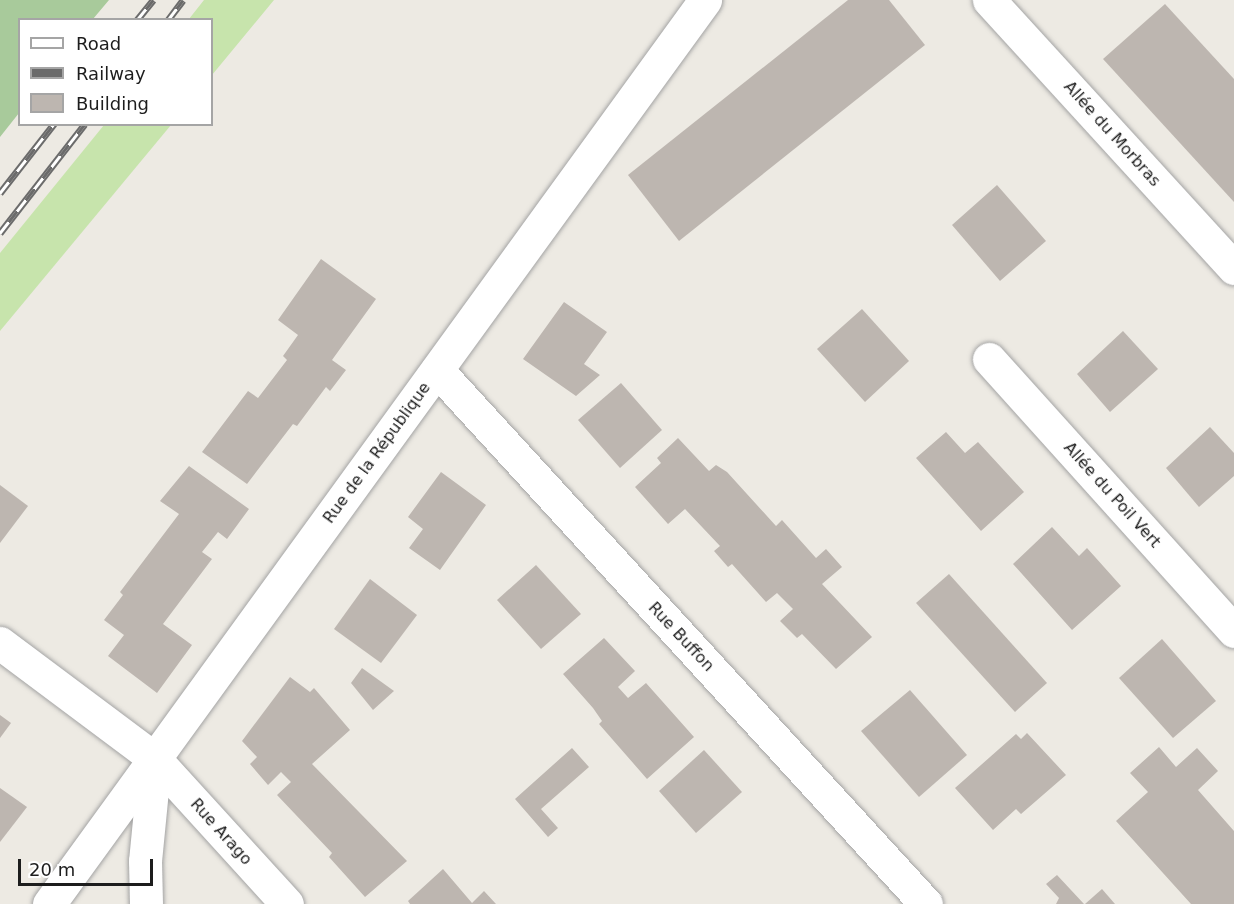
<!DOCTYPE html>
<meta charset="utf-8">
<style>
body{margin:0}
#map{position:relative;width:1234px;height:904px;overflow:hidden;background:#edeae3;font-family:"DejaVu Sans",sans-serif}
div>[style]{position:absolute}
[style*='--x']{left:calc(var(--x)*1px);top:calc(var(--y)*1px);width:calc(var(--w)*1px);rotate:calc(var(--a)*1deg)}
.grass>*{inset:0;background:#c7e4ac}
.forest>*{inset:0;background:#a8ca9b}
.building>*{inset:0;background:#bdb6b0}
.roads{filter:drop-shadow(0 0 2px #a4a4a4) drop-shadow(0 0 2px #a4a4a4)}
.street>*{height:33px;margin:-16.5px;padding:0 16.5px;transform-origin:16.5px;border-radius:16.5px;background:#fff}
.rail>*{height:7px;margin-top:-3.5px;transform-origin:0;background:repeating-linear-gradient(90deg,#fff 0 14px,#6b6b6b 0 28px);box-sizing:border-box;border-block:2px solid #6b6b6b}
span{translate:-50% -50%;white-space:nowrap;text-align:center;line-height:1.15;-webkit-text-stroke:4.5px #fff;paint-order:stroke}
.street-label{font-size:16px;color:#1d1d1d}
.legend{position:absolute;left:18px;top:18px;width:195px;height:108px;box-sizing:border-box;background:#fff;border:2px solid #a5a5a5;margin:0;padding:8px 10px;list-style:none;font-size:18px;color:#1d1d1d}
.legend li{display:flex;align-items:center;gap:12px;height:30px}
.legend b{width:30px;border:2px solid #a5a5a5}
.scale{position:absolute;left:18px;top:859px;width:135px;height:27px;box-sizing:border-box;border:3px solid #1d1d1d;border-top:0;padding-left:8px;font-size:18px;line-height:21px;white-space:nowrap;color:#1d1d1d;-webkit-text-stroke:4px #fff;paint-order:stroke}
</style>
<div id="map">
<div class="grass">
<div style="clip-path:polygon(204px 0,274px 0,212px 75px,212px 20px,189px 19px)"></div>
<div style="clip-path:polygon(104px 125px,171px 125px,0 331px,0 253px)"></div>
</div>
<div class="forest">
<div style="clip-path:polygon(0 0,109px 0,93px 19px,20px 20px,19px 113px,0 137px)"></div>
</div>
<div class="building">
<div style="clip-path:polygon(848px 0,889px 0,925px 45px,679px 241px,628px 175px)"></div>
<div style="clip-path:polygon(1165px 4px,1234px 79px,1234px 202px,1103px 59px)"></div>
<div style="clip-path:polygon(997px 185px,1046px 241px,1000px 281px,952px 225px)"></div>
<div style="clip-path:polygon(321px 259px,376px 299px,332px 360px,346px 370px,330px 391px,326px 387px,297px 426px,293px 424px,247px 484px,202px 452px,248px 391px,258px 398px,287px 360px,283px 356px,298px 335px,278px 320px)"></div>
<div style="clip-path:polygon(564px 302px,607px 332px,584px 364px,600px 375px,576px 396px,523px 359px)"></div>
<div style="clip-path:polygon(862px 309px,909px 361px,865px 402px,817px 349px)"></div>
<div style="clip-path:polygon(1123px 331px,1158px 369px,1110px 412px,1077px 374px)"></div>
<div style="clip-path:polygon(621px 383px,662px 430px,620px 468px,578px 420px)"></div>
<div style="clip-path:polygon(1210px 427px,1234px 453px,1234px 476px,1199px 507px,1166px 468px)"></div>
<div style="clip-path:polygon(946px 432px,965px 453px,978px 442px,1024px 492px,981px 531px,916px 458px)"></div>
<div style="clip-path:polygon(678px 438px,709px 471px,716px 465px,727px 472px,776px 526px,782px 520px,816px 558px,826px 549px,842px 567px,822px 584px,872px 637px,836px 669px,802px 634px,797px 638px,780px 621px,793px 609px,777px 593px,766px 602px,732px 564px,728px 567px,714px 551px,720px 546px,685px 509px,668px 524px,635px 487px,661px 463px,657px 458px)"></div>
<div style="clip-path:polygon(189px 466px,249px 509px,227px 539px,218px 532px,202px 552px,212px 559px,163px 624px,192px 645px,157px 693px,108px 656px,124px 635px,104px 620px,123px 595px,120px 592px,179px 514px,160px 501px)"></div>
<div style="clip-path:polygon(441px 472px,486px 505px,440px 570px,409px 548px,423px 529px,408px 517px)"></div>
<div style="clip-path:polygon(0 485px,28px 506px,0 543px)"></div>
<div style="clip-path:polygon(1052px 527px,1079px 556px,1087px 548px,1121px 586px,1072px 630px,1013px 564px)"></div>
<div style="clip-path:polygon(536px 565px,581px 614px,541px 649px,497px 600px)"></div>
<div style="clip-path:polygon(949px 574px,1047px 683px,1015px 712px,916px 603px)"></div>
<div style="clip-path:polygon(370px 579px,417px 615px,381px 663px,334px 629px)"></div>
<div style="clip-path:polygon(604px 638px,635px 671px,618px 687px,628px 698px,646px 683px,694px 737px,647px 779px,599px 724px,602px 721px,593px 708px,563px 674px)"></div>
<div style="clip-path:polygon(1162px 639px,1216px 701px,1173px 738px,1119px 678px)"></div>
<div style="clip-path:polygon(362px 668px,394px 691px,373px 710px,351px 683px)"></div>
<div style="clip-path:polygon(290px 677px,310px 692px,314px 688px,350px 730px,312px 764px,407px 861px,365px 897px,329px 857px,332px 853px,277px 795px,291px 782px,281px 772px,268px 785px,250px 764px,257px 757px,242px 741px)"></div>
<div style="clip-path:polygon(910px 690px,967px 755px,919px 797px,861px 731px)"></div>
<div style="clip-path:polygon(0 715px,11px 723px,0 738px)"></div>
<div style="clip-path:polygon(1027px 733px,1066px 775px,1021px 814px,1016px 809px,993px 830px,955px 788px,1016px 734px,1021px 739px)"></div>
<div style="clip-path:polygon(1159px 747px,1176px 767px,1197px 748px,1218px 771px,1198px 790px,1234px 831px,1234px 904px,1191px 904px,1116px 821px,1148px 792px,1130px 773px)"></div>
<div style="clip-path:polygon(572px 748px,589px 767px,541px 809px,558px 828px,548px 837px,515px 799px)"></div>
<div style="clip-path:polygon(704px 750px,742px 792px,696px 833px,659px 791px)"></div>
<div style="clip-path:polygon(0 788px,27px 807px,0 842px)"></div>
<div style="clip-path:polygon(443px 869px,472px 903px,484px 891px,496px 904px,410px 904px,408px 901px)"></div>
<div style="clip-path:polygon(1057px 875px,1084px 904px,1056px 904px,1059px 898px,1046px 884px)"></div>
<div style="clip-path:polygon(1102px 889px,1115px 904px,1085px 904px)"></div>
</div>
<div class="roads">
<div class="street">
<div style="--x:989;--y:0;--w:363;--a:47.6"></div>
<div style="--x:989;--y:359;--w:366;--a:48"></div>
<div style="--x:437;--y:370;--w:724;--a:47.52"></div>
<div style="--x:0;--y:643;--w:194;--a:36.8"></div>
<div style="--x:155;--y:759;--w:196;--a:47.7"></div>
<div style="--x:49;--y:904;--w:1117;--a:-54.03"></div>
<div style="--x:146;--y:904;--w:43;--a:-91.3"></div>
<div style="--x:145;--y:861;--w:102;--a:-84.4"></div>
</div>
</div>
<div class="rail">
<div style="--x:137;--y:20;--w:26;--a:-51"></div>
<div style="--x:168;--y:20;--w:25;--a:-53"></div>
<div style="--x:0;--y:193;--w:88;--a:-52"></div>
<div style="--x:0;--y:233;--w:138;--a:-52.1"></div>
</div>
<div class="street-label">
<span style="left:1112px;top:134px;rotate:48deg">Allée du Morbras</span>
<span style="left:377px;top:453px;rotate:-54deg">Rue de la République</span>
<span style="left:1112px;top:495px;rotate:48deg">Allée du Poil Vert</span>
<span style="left:681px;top:637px;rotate:47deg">Rue Buffon</span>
<span style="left:221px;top:832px;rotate:48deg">Rue Arago</span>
</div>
<ul class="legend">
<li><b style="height:8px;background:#fff"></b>Road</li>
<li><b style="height:8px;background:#6b6b6b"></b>Railway</li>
<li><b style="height:16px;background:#bdb6b0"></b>Building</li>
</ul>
<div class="scale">20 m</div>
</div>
